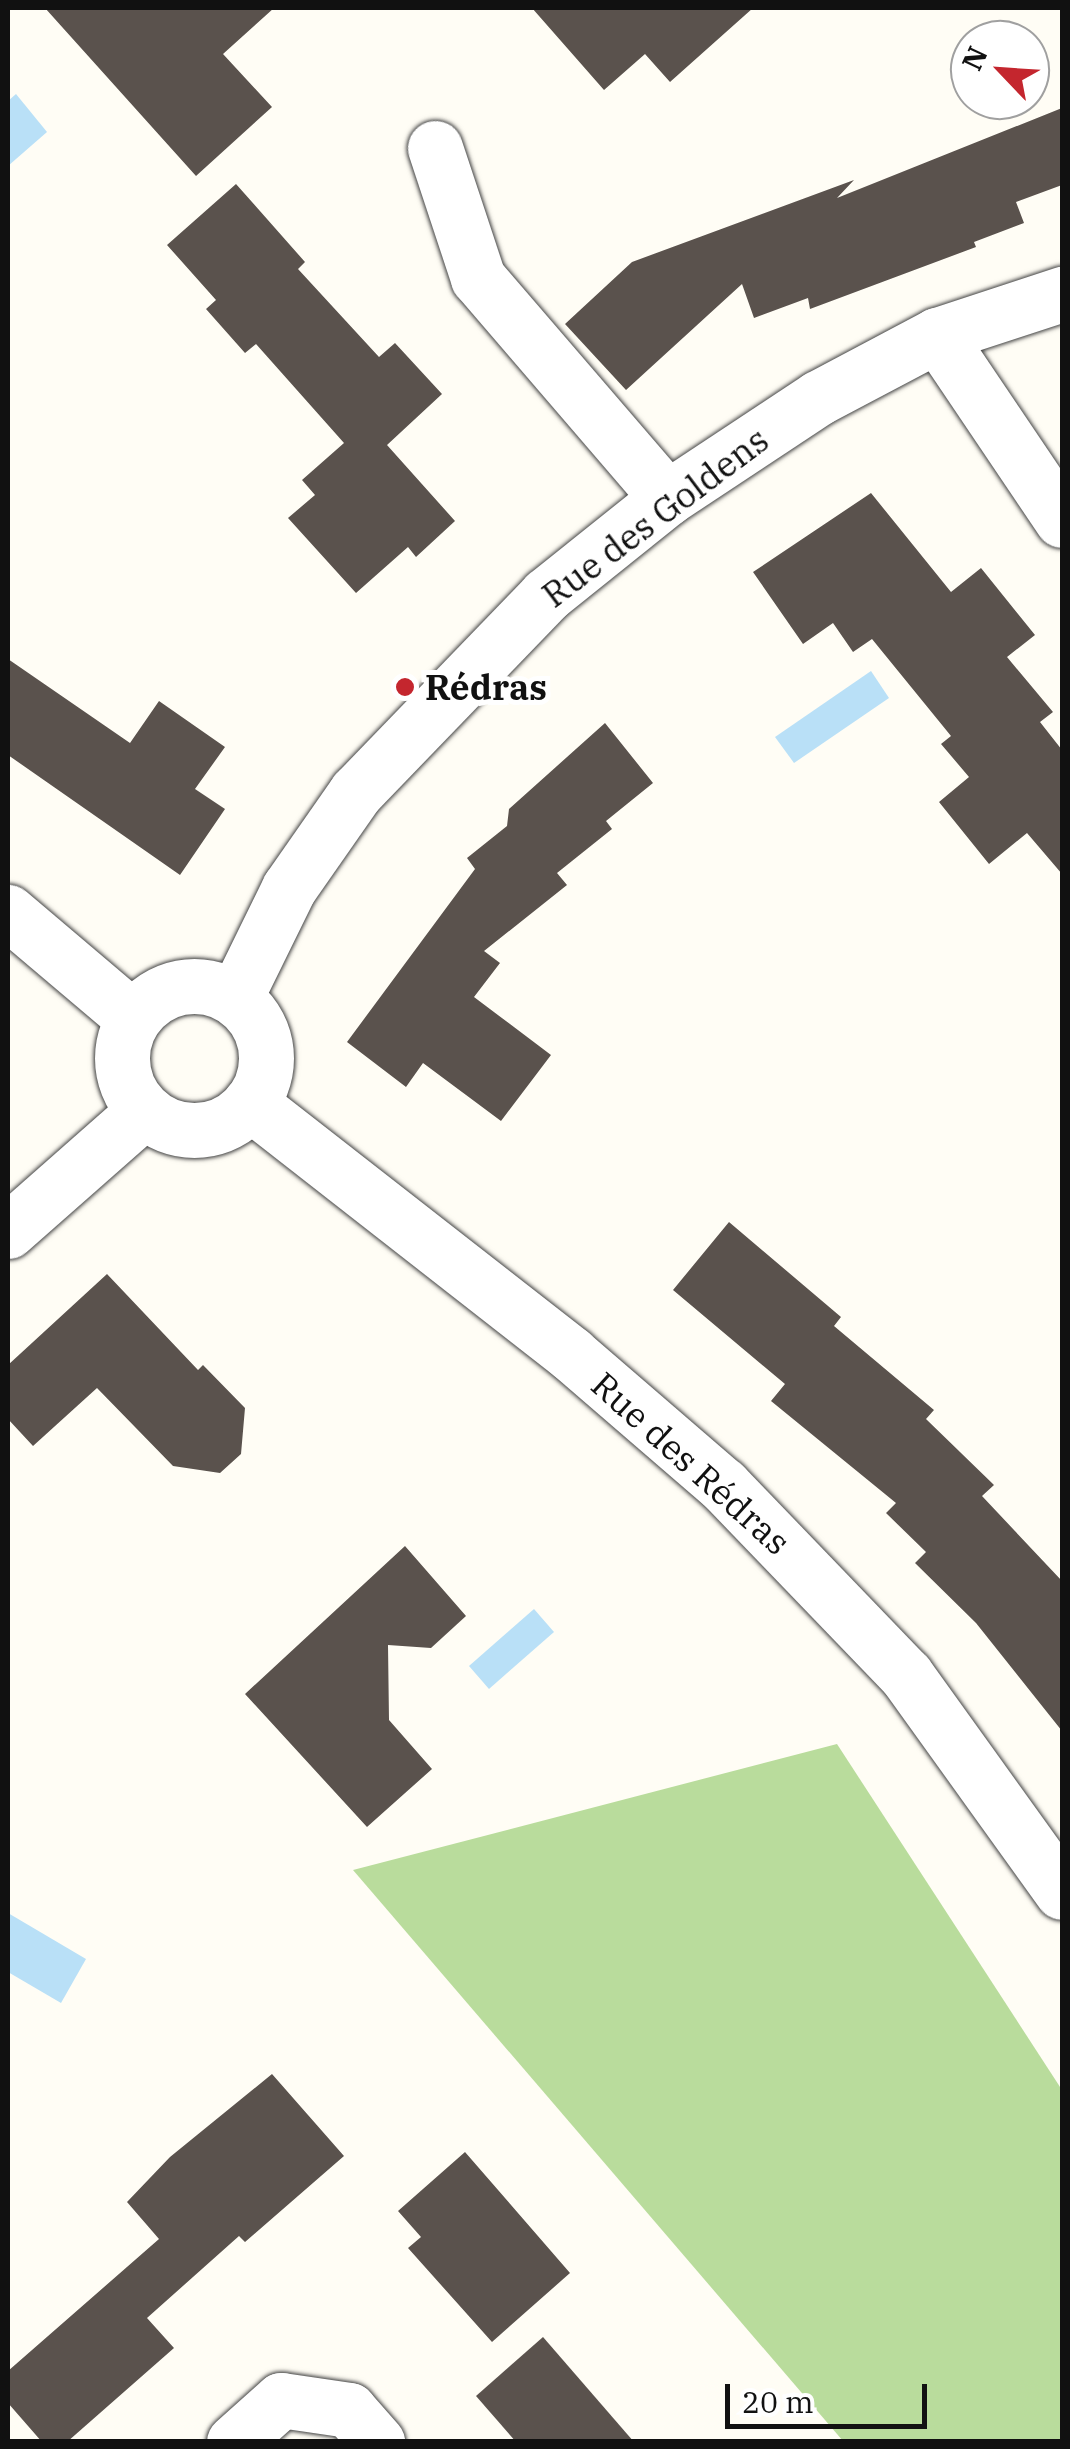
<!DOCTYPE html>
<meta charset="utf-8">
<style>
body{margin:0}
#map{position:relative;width:1070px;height:2449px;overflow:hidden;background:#fffdf5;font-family:"IBM Plex Serif",serif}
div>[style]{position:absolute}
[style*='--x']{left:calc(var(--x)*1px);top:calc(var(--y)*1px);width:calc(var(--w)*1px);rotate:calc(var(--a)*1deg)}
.forest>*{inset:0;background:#b9dc9c}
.water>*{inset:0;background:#b9e0f7}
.building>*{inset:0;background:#5a524d}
.roads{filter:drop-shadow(0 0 2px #444) drop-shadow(0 0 2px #444)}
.minor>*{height:55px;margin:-27.5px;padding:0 27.5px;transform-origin:27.5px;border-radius:27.5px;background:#fff}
.minor>.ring{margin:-27.5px;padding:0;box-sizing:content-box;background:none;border:55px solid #fff;border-radius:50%}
.dots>*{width:28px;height:28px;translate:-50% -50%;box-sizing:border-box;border:5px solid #fff;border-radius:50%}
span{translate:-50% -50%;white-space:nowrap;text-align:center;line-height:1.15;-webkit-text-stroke:10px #fff;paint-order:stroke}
.street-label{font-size:35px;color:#111}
.poi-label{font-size:35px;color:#111;font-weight:700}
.left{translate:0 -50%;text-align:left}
.frame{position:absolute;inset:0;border:10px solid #111;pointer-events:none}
.north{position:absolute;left:950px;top:20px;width:100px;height:100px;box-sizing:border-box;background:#fff;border:2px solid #a0a0a0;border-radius:50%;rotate:295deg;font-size:28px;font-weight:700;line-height:40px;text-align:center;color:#111}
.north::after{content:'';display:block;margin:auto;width:35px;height:45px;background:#c4262e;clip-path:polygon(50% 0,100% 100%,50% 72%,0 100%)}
.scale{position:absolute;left:725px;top:2384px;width:202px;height:45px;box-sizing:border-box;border:5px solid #111;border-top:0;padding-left:12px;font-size:30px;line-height:35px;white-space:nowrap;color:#111;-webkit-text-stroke:8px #fff;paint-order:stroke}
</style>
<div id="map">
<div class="forest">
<div style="clip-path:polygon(837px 1744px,1062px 2090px,1062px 2441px,843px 2441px,353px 1870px)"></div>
</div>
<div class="water">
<div style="clip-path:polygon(16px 94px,47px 132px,8px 166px,8px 101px)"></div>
<div style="clip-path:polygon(871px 671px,889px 698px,794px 763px,775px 737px)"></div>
<div style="clip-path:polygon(534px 1609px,554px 1632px,489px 1689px,469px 1666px)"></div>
<div style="clip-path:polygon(8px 1913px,86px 1959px,61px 2003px,8px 1972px)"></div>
</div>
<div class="building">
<div style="clip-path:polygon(45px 8px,274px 8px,223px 54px,272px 107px,196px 176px)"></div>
<div style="clip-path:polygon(532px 8px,753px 8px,670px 82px,645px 54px,604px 90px)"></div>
<div style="clip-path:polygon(1062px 108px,1062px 185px,1016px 202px,1024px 223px,974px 242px,976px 247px,810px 309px,808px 298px,754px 318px,742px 284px,626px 390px,565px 324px,632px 262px,854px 180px,837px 198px)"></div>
<div style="clip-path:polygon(236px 184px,305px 262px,298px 269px,379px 357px,395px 343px,442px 394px,387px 445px,455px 521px,416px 557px,408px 547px,356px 593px,288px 518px,315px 495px,302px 480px,344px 443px,256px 344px,245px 353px,206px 309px,216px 300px,167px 245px)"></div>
<div style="clip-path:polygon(871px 493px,951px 592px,981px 568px,1035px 635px,1007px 657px,1053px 712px,1040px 722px,1062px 750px,1062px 874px,1027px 833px,989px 864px,939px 802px,969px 777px,941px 744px,951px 736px,872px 639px,853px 652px,833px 623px,803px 644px,753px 572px)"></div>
<div style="clip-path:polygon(8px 659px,130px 743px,159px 701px,225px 747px,195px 789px,225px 809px,180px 875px,8px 755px)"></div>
<div style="clip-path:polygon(605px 723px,653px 783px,606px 821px,612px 829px,557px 873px,567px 885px,484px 951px,500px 963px,474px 997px,551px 1055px,501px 1121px,423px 1063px,406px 1087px,347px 1042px,475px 869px,467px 858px,507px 826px,509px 809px)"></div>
<div style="clip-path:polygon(729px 1222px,841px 1317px,834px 1326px,934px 1410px,926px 1419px,994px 1485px,982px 1496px,1062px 1581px,1062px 1731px,976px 1623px,915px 1563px,926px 1552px,886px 1513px,896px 1503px,771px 1401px,785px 1384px,673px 1290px)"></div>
<div style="clip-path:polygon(107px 1274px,198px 1370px,203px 1365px,245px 1408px,241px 1454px,220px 1473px,173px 1466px,97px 1388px,33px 1446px,8px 1419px,8px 1365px)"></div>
<div style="clip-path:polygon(405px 1546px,466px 1616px,431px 1648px,388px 1645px,389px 1720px,432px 1769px,367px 1827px,245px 1694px)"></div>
<div style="clip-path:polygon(272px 2074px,344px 2156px,245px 2242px,239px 2236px,147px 2318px,174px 2348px,67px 2442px,42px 2442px,8px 2403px,8px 2371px,159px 2239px,127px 2202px,170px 2157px)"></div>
<div style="clip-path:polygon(465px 2152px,570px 2273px,492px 2342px,408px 2248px,421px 2237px,398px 2211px)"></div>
<div style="clip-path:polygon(543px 2337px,634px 2442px,516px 2442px,476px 2396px)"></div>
</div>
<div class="roads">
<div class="minor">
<div style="--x:435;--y:148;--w:137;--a:71.7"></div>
<div style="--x:478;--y:278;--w:290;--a:49.3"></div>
<div style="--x:937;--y:335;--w:223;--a:56"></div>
<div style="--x:8;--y:912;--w:164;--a:40.3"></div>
<div class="ring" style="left:122px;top:986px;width:89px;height:89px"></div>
<div style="--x:235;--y:998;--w:123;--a:-63.9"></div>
<div style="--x:289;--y:888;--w:117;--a:-55.1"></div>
<div style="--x:356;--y:792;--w:274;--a:-46"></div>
<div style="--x:546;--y:595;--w:155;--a:-38.7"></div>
<div style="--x:667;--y:498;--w:181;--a:-33.5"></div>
<div style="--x:818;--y:398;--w:135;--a:-27.9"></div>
<div style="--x:937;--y:335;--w:132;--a:-18.2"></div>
<div style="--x:250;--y:1103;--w:407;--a:38"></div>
<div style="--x:571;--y:1354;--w:201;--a:40.8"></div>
<div style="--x:723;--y:1485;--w:264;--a:46.1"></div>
<div style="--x:906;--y:1675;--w:267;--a:54.3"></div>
<div style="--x:8;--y:1231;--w:181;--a:-41.4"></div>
<div style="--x:234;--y:2442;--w:63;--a:-41.8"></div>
<div style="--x:281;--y:2400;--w:69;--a:8.4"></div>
<div style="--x:349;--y:2410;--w:43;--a:48.8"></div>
</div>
</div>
<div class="dots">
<div style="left:405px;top:687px;background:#c4262e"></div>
</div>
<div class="street-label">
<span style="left:655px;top:517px;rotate:-37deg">Rue des Goldens</span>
<span style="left:691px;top:1463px;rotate:42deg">Rue des Rédras</span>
</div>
<div class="poi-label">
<span class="left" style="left:425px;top:687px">Rédras</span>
</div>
<div class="frame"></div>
<div class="north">N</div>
<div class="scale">20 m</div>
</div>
